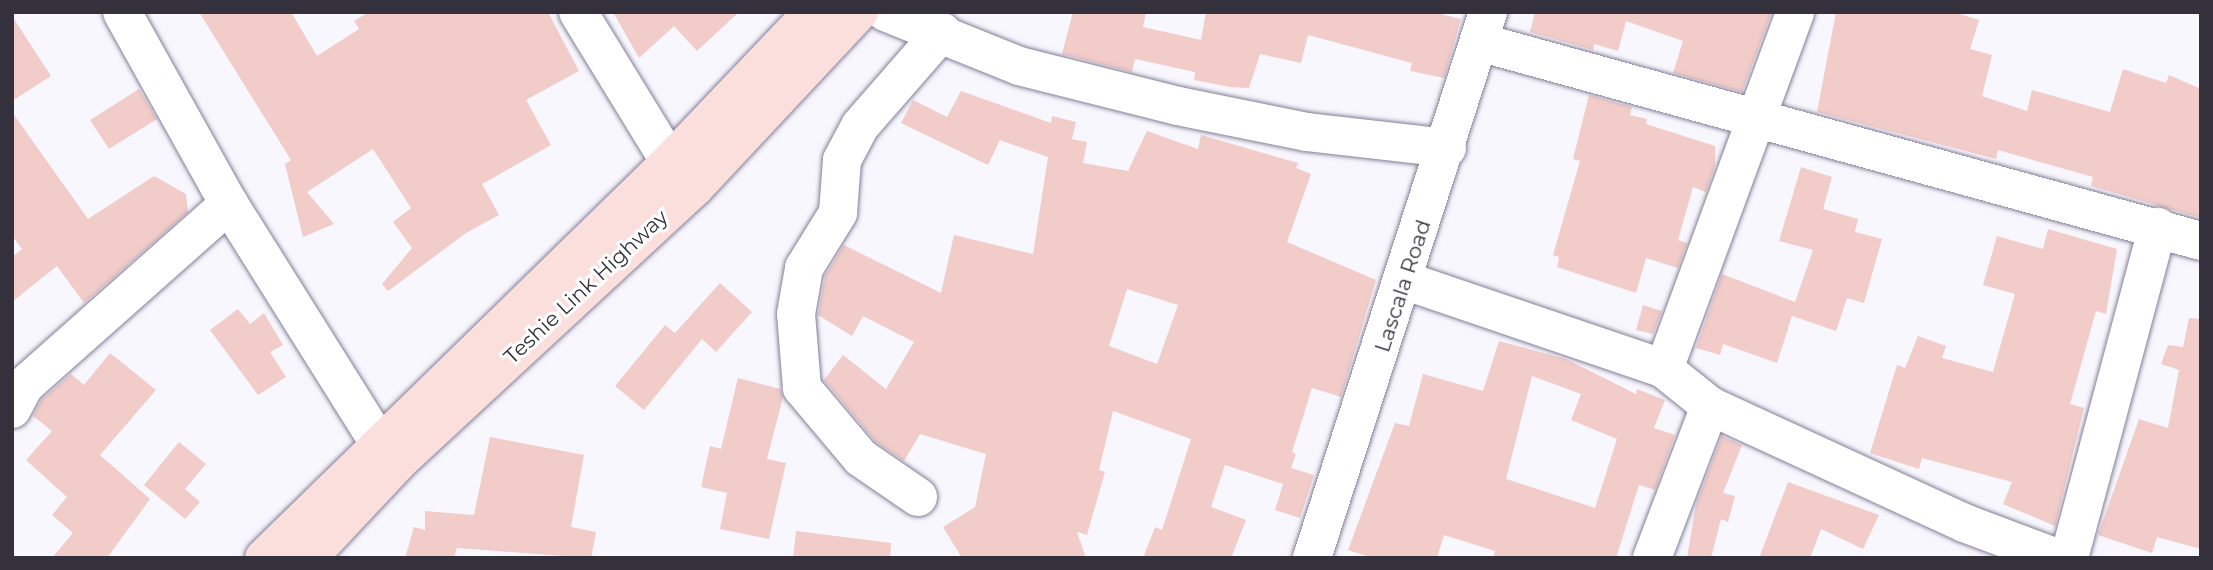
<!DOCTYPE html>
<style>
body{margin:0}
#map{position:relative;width:2213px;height:570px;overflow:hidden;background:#f8f7fd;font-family:Montserrat,sans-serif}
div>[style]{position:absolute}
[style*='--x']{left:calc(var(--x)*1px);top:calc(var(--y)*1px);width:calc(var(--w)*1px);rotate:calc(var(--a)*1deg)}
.building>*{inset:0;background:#f1ccc9}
.roads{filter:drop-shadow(0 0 2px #847e99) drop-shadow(0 0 2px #847e99)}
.minor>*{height:38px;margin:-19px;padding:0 19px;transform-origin:19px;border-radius:19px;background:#fff}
.major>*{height:38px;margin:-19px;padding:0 19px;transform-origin:19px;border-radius:19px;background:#fbdfdd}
span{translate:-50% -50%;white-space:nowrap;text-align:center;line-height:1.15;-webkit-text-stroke:6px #fff;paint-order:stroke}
.street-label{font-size:21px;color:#34313d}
.frame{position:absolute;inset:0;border:14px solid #34313d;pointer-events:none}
</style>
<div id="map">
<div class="building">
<div style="clip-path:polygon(199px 12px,291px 12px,317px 56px,359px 29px,354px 21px,369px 12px,548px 12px,579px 71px,526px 100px,551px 145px,482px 184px,499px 215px,466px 233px,388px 291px,382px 284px,412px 248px,393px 222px,411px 208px,373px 149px,307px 192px,334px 224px,303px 237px,285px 164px,291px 160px)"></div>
<div style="clip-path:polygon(613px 12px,739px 12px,697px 51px,674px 26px,639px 58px)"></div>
<div style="clip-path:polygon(1073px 12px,1146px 12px,1143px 27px,1201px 40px,1206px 12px,1432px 12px,1461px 19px,1444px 78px,1410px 71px,1412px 63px,1308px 35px,1301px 63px,1260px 54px,1249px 88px,1230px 87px,1194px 80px,1195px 72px,1135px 59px,1132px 72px,1062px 54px)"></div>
<div style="clip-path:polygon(1535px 12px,1772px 12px,1742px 92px,1673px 73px,1683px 41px,1626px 21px,1618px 51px,1594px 44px,1593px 50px,1530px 32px)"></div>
<div style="clip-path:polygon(1836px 12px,1954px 12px,1979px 20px,1970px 49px,1992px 55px,1982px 96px,2027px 111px,2032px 90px,2110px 112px,2123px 69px,2166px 83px,2169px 75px,2201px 89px,2201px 218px,2091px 186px,2093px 177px,1998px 150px,1996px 159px,1817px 112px)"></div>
<div style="clip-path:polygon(12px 16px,51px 76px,12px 101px)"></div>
<div style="clip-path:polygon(139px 89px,157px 119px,109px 149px,90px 120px)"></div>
<div style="clip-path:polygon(evenodd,961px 91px,1051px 123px,1052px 116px,1076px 122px,1072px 139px,1087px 142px,1083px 163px,1128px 171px,1147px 131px,1198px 149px,1201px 135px,1298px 163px,1296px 168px,1311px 174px,1287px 242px,1376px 280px,1341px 397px,1312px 388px,1292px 452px,1296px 454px,1291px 468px,1314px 475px,1300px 518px,1275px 510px,1283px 484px,1225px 465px,1211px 507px,1246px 520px,1231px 558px,1143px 558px,1155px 527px,1162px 530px,1191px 439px,1113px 411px,1099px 470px,1105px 472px,1087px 535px,1077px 532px,1086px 558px,962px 558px,943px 527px,975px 507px,986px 454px,920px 434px,904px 461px,876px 442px,824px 380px,843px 355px,886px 389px,914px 342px,863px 316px,852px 336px,818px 315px,825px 276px,844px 245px,941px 293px,954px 235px,1033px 254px,1048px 157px,1000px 140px,988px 165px,901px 123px,913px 100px,947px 117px,961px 91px,1127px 289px,1178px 305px,1157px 364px,1109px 346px,1127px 289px)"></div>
<div style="clip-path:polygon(1589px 95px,1632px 107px,1630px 115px,1647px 119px,1646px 124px,1715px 146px,1715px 166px,1706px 192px,1693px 187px,1678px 240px,1687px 243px,1678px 268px,1646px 258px,1636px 293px,1557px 267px,1559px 257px,1553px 255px,1580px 161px,1573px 159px)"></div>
<div style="clip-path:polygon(12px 112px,88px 219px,154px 176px,186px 194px,188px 212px,84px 303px,57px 266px,12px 302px,12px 257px,22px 249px,12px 236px)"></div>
<div style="clip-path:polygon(1801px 167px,1832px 177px,1823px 209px,1858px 219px,1855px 232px,1882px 239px,1864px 303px,1847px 298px,1836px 331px,1792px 316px,1777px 363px,1723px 344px,1720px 355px,1696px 348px,1722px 274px,1795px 302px,1813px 250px,1779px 241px)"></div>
<div style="clip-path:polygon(2048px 229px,2117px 249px,2106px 314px,2096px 311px,2070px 404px,2084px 408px,2055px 526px,2003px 504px,2012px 482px,1922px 458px,1919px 469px,1870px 453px,1897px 365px,1905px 368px,1918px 336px,1946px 346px,1942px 358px,1993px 372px,2015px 294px,1983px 285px,1997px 236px,2043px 249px)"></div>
<div style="clip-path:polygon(720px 283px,752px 312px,716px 352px,702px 339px,644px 410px,615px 386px,665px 325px,675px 333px)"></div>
<div style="clip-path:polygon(1643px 305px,1662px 311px,1653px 334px,1636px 330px)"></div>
<div style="clip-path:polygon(238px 309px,250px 324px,264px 313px,283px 345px,270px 352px,286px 377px,258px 395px,210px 330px)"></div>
<div style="clip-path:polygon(2189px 318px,2201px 319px,2201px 549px,2157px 537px,2152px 553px,2098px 535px,2139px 419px,2168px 428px,2179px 370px,2161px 364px,2168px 345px,2183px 347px)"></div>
<div style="clip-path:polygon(evenodd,1499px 341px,1566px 359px,1636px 394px,1637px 389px,1665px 400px,1654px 428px,1675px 435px,1655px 490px,1639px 485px,1616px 558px,1493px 558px,1495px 551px,1444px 535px,1437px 558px,1373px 558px,1348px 550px,1395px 423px,1409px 426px,1423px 374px,1483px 391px,1499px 341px,1532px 376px,1581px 394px,1571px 420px,1617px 439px,1595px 508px,1506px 479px,1532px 376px)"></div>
<div style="clip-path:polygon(110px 353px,156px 390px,100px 455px,150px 499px,107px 558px,52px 558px,73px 533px,52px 515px,67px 497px,26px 460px,52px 431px,33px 416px,42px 399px,71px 374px,84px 385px)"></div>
<div style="clip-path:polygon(738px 378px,780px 389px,783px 397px,767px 459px,786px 463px,769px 539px,720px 529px,727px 493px,701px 487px,710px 446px,721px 449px)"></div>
<div style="clip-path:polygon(1722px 436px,1742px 445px,1723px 493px,1735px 496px,1728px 522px,1721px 519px,1711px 558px,1687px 558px,1696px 504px)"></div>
<div style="clip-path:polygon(490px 437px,584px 455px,571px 527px,596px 532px,591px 558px,457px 548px,454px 558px,405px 558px,414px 527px,425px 530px,425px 511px,474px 515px)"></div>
<div style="clip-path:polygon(179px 442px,206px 464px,185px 489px,200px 502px,185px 519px,144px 485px)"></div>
<div style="clip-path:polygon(1788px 482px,1879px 515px,1863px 549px,1821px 529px,1810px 558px,1759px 558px)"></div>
<div style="clip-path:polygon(796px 531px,891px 543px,890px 558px,793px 558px)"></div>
</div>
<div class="roads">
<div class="minor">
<div style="--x:122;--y:12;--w:220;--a:60.9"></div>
<div style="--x:229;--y:204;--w:282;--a:57.9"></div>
<div style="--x:578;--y:12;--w:176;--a:58.5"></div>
<div style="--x:885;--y:12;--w:144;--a:21.9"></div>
<div style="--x:1019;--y:66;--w:164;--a:14.1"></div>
<div style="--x:1178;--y:106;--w:132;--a:11.4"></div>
<div style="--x:1307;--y:132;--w:141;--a:6.5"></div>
<div style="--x:1479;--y:42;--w:749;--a:15.41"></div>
<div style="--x:1406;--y:281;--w:273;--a:18.8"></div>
<div style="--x:1664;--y:369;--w:59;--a:38.8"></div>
<div style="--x:1710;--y:406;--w:280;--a:24.7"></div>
<div style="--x:1964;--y:523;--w:99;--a:20.6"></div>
<div style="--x:1664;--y:369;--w:380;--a:-69.8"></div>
<div style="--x:12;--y:409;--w:27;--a:-62"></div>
<div style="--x:25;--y:385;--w:273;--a:-41.6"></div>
<div style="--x:918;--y:497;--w:69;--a:-145.6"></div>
<div style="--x:861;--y:458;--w:92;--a:-130.1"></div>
<div style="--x:802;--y:388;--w:74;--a:-94.6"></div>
<div style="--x:796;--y:314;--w:47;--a:-80.1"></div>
<div style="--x:804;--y:268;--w:65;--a:-58.3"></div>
<div style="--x:838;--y:213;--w:53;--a:-85.7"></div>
<div style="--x:842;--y:160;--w:38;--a:-62"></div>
<div style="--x:860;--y:126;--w:125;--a:-48.9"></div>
<div style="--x:1312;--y:558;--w:574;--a:-72.13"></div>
<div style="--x:1652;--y:558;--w:163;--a:-69.1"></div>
<div style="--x:2069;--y:558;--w:343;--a:-75"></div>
</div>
<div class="major">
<div style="--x:264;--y:558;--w:567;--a:-44.29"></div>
<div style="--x:670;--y:162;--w:207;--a:-46.4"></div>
<div style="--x:308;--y:558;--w:132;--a:-46.8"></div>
<div style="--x:398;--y:462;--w:405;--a:-42.8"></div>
<div style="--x:695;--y:187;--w:240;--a:-46.9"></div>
</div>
</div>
<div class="street-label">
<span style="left:1403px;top:286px;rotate:-72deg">Lascala Road</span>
<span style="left:586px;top:287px;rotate:-43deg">Teshie Link Highway</span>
</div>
<div class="frame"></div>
</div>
